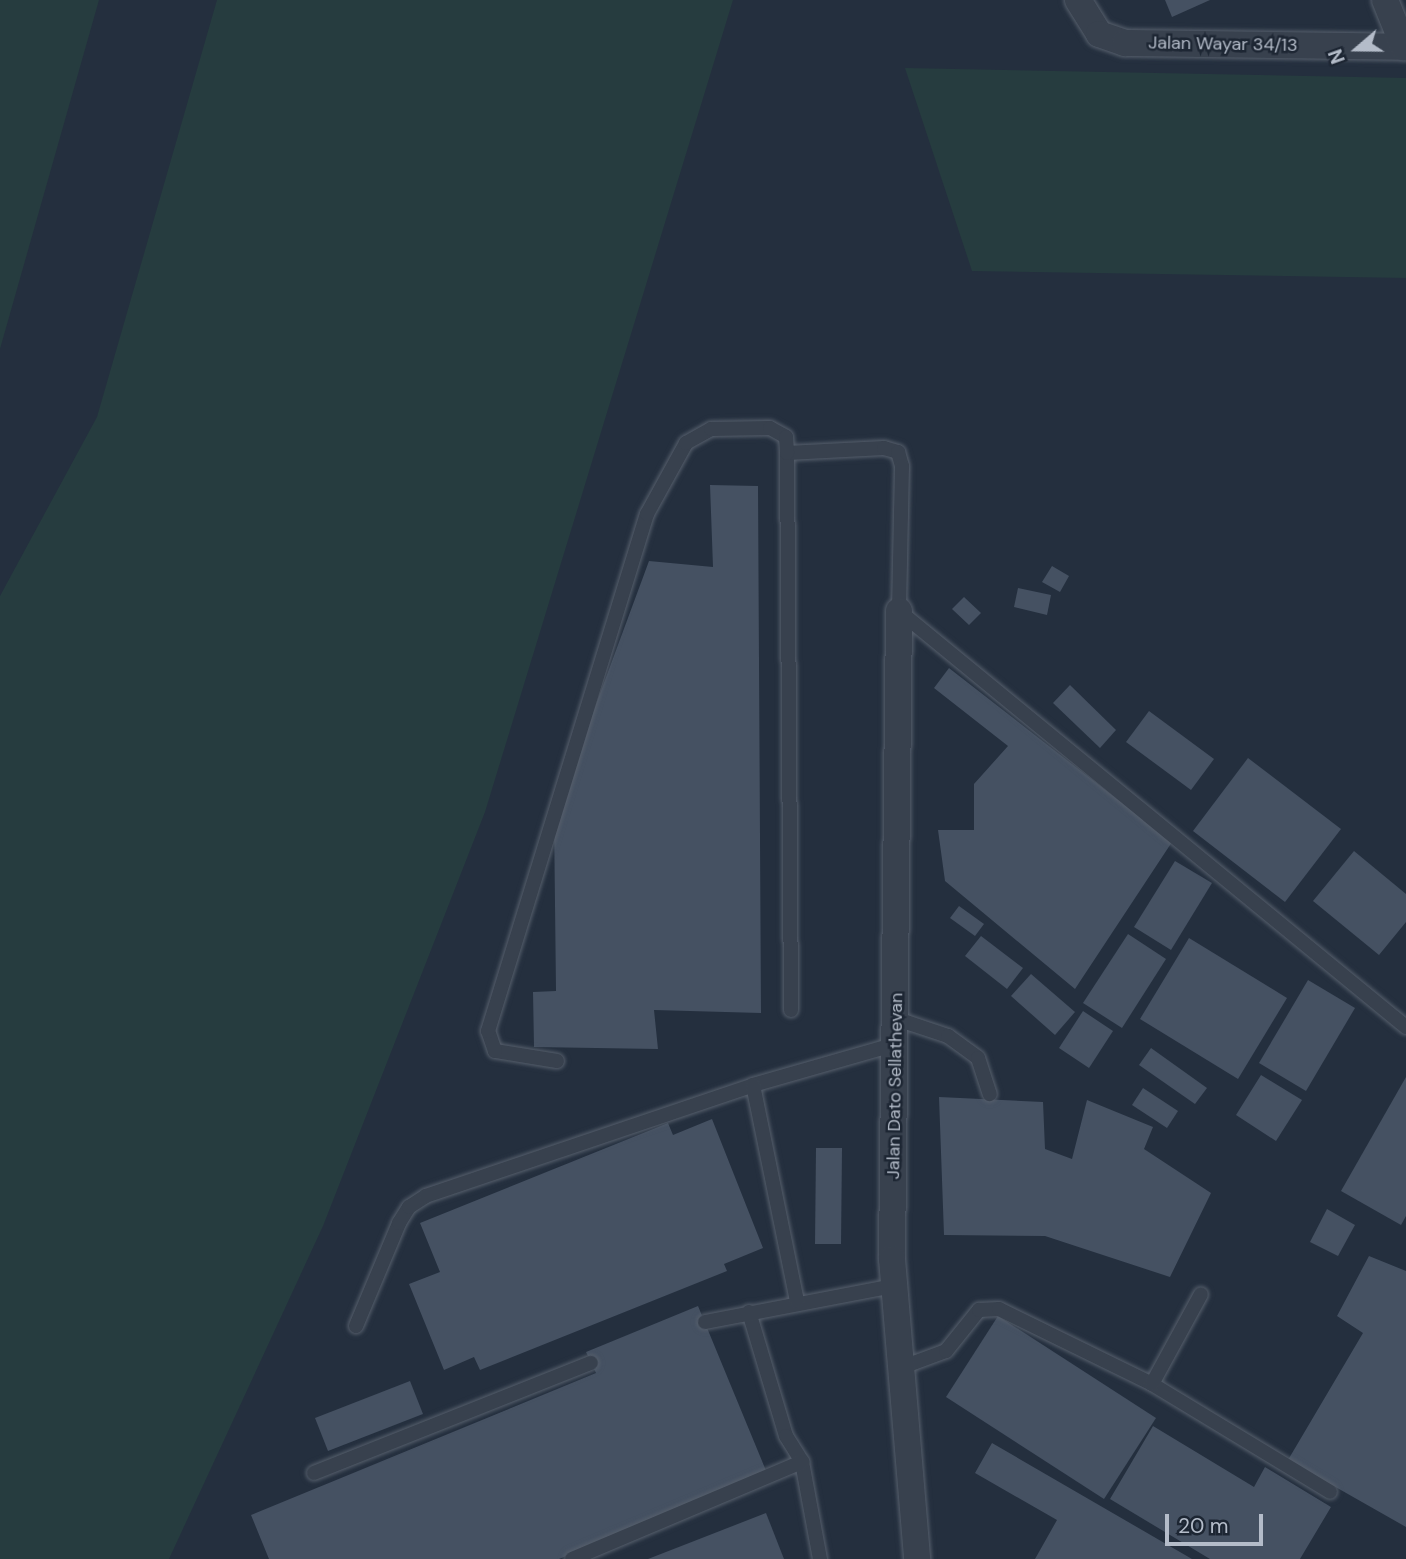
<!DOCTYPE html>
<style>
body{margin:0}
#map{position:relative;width:1406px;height:1559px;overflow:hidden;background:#242f3e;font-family:"DM Sans",sans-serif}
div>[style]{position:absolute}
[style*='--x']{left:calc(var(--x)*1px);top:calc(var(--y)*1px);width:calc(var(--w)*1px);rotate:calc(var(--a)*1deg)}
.green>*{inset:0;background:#263c3f}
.building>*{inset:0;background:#455162}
.roads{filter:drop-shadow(0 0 2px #565f6c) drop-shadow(0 0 2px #565f6c)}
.lane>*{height:14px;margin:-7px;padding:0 7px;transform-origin:7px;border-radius:7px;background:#38414e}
.street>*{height:26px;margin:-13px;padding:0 13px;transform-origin:13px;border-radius:13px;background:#38414e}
span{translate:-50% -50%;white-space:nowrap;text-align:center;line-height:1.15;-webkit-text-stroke:5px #1d2633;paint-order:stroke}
.street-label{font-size:18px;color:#b4bcc9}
.north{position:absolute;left:1322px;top:14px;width:70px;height:70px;-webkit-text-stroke:5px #1d2633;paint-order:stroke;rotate:250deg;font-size:19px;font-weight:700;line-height:28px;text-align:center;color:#b4bcc9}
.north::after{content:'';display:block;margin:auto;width:24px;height:32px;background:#b4bcc9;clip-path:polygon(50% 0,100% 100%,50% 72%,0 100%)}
.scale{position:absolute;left:1165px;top:1514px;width:98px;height:32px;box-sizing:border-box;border:4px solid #b4bcc9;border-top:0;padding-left:9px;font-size:21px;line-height:24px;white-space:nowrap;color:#b4bcc9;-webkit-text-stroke:5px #1d2633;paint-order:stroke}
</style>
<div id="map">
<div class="green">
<div style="clip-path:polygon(0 0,99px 0,0 349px)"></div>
<div style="clip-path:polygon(217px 0,733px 0,485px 812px,323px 1226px,169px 1559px,0 1559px,0 596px,97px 417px)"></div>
<div style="clip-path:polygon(905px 68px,1406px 78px,1406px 278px,972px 271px)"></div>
</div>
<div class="building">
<div style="clip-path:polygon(1165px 0,1210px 0,1172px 17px)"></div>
<div style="clip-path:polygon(710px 485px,758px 486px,761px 1013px,654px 1010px,658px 1049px,534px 1047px,533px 992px,556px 991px,554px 818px,649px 561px,713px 567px)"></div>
<div style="clip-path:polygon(1052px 566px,1069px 576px,1060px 592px,1042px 582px)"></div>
<div style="clip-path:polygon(1018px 588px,1051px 595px,1047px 615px,1014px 607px)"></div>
<div style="clip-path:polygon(964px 597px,981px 613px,969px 625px,952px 609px)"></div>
<div style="clip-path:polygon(949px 668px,1172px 842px,1075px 989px,945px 881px,938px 830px,974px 830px,974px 784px,1008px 746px,934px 688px)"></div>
<div style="clip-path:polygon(1070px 685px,1116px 730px,1100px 748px,1053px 703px)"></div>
<div style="clip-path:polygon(1149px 711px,1214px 759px,1191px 790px,1126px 742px)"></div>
<div style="clip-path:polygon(1248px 758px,1341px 829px,1285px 902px,1193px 831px)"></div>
<div style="clip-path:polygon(1354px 851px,1406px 894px,1406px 922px,1379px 955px,1313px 901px)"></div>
<div style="clip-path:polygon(1175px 861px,1212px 883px,1171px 950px,1134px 927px)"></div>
<div style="clip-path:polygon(959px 906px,984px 924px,975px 936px,950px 918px)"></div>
<div style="clip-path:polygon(1128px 934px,1166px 959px,1122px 1028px,1083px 1003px)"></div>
<div style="clip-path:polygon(981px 936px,1023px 968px,1007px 989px,965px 956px)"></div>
<div style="clip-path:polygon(1189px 938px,1287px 998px,1238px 1079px,1140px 1019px)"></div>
<div style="clip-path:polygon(1031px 974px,1075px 1012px,1055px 1035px,1011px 996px)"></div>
<div style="clip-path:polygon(1308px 980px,1355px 1008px,1306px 1091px,1259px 1063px)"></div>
<div style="clip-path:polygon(1083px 1011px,1113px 1031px,1089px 1068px,1059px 1048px)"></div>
<div style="clip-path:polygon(1151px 1048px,1207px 1088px,1195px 1104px,1139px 1065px)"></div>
<div style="clip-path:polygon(1261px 1075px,1302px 1100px,1276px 1141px,1236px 1115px)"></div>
<div style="clip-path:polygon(1406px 1077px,1406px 1216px,1401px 1225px,1341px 1191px)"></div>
<div style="clip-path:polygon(1143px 1088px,1178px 1111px,1167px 1128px,1132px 1105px)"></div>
<div style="clip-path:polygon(939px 1097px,1043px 1102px,1045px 1149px,1072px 1159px,1087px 1100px,1153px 1127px,1144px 1149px,1211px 1193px,1170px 1277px,1045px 1236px,944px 1235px)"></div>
<div style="clip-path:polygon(712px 1119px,763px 1248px,724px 1264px,727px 1271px,480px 1370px,474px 1357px,444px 1370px,409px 1284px,440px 1272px,420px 1223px,668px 1123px,673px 1135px)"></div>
<div style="clip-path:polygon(816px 1148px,842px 1148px,841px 1244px,815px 1244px)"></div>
<div style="clip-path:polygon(1327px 1209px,1355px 1225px,1338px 1256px,1310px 1242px)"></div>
<div style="clip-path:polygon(1369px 1256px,1406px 1271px,1406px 1527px,1288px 1460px,1363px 1333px,1337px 1316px)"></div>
<div style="clip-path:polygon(698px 1306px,767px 1473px,559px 1559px,269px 1559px,251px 1515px,596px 1373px,586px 1352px)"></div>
<div style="clip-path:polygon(998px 1316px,1156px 1418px,1104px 1499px,946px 1397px)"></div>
<div style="clip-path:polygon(410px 1381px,423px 1414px,328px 1451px,315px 1418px)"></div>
<div style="clip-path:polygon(1153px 1426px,1254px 1487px,1265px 1467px,1331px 1507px,1300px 1559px,1210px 1559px,1110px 1499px)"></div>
<div style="clip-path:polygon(992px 1443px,1192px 1559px,1035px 1559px,1057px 1520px,975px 1473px)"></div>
<div style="clip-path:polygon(766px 1513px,784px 1559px,648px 1559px)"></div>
</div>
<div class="roads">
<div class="lane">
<div style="--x:791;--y:1010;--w:557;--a:-90.41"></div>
<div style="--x:787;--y:453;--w:97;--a:-3"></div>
<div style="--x:884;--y:448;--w:15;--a:16"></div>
<div style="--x:898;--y:452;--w:15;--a:74"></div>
<div style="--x:902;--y:466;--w:145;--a:91.2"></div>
<div style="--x:899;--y:611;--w:656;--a:39.37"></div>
<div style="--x:897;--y:1019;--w:54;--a:18.4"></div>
<div style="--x:948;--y:1036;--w:37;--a:36"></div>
<div style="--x:978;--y:1058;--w:38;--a:72"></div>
<div style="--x:557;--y:1061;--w:63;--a:-170.8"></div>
<div style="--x:495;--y:1051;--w:21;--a:-109"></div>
<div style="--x:488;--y:1031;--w:541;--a:-72.91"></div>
<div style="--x:647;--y:514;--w:81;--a:-61.2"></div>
<div style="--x:686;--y:443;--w:29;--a:-29"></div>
<div style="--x:711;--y:429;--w:59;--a:-1"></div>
<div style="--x:770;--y:428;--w:18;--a:29"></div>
<div style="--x:786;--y:437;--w:16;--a:86"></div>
<div style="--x:753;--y:1085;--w:149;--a:-16"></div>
<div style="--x:749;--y:1312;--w:129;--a:73.4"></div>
<div style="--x:786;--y:1436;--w:31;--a:58"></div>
<div style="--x:802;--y:1462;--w:99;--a:79.5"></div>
<div style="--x:705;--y:1322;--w:192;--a:-10.8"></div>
<div style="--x:356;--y:1326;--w:112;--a:-67.3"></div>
<div style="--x:399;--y:1223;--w:19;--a:-58"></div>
<div style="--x:409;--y:1207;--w:20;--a:-33"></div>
<div style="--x:426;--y:1196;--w:345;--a:-18.7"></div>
<div style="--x:753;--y:1085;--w:220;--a:78.5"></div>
<div style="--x:900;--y:1368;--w:49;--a:-20.3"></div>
<div style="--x:946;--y:1351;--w:53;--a:-51.2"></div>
<div style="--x:979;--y:1310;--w:20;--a:-3"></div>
<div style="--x:999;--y:1309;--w:170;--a:26.1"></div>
<div style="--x:1152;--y:1384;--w:208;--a:31.2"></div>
<div style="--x:1152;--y:1384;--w:102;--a:-61.4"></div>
<div style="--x:314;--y:1473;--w:298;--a:-21.7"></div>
<div style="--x:572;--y:1559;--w:250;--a:-22.9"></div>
</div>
<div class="street">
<div style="--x:1078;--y:0;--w:40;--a:58"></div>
<div style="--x:1099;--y:34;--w:28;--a:19"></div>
<div style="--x:1125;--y:43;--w:281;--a:0.8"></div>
<div style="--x:1385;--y:0;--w:51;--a:68"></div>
<div style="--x:899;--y:611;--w:648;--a:90.62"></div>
<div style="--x:892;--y:1259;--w:301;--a:85.2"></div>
</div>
</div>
<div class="street-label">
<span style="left:1223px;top:44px;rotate:1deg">Jalan Wayar 34/13</span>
<span style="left:895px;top:1086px;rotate:-89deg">Jalan Dato Sellathevan</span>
</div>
<div class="north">N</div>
<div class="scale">20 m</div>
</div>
